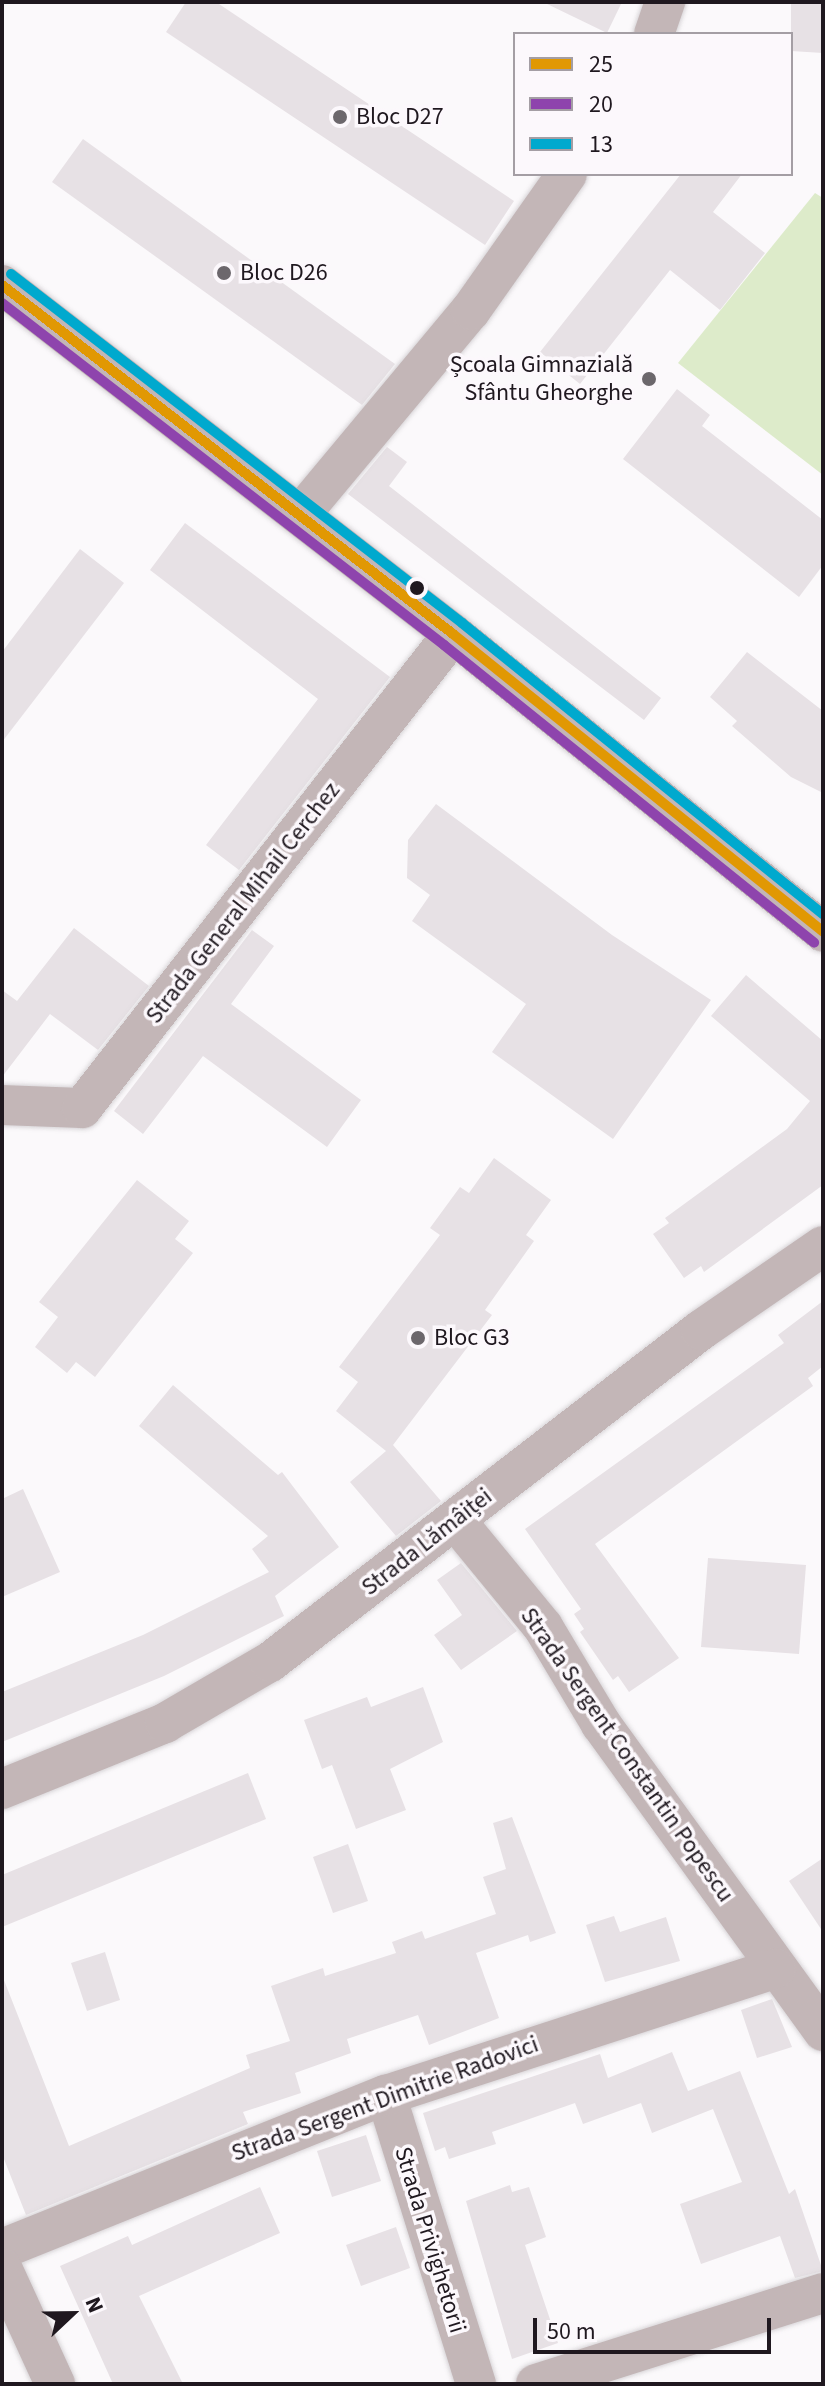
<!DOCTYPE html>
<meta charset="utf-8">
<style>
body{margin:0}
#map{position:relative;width:825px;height:2386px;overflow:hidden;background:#fbf9fb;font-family:"Source Sans 3",sans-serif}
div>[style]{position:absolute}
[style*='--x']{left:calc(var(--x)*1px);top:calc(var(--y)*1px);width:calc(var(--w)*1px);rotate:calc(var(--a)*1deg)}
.green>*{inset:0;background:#ddebca}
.building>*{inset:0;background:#e7e1e5}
.roads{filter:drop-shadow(0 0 2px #d8d5d8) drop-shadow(0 0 2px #d8d5d8)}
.minor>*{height:40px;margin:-20px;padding:0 20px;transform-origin:20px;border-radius:20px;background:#c3b6b7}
.bus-1>*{height:10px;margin:-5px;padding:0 5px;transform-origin:5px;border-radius:5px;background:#e19803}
.bus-2>*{height:10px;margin:-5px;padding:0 5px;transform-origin:5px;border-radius:5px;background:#8e44ad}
.bus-3>*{height:10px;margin:-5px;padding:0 5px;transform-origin:5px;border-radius:5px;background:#00a9ce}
.dots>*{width:22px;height:22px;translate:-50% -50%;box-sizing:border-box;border:4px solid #fcf8fc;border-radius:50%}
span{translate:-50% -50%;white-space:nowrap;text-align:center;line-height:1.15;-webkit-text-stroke:7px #fcf8fc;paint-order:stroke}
.poi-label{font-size:24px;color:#1f181f}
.left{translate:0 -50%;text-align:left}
.right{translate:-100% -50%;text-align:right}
.street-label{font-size:24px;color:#1f181f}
.frame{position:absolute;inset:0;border:4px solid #1f181f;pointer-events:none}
.legend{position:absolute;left:513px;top:32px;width:280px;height:144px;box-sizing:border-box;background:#fcf8fc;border:2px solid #a49ea4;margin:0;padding:10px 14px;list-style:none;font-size:24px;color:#1f181f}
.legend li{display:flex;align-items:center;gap:16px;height:40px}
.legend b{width:40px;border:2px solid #a49ea4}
.north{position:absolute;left:32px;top:2274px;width:80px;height:80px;-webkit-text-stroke:6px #fcf8fc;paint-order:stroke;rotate:68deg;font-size:22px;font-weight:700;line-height:32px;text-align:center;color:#1f181f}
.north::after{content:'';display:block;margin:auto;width:28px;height:36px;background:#1f181f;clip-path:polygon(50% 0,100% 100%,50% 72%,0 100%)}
.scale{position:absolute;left:533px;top:2318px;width:238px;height:36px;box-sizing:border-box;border:4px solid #1f181f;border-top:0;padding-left:10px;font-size:24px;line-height:28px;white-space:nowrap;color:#1f181f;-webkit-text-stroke:6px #fcf8fc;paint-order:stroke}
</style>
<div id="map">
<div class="green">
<div style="clip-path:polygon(815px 193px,823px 198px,823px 475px,678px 363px)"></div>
</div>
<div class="building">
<div style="clip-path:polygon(186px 2px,216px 2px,514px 201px,485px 245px,166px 32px)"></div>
<div style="clip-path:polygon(543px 2px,622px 2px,607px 33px)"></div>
<div style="clip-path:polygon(791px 2px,823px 2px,823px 53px,791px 51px)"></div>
<div style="clip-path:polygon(83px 139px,395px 364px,362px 405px,52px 182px)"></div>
<div style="clip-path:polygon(681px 174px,742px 174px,713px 212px,765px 253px,720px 310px,670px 270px,580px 384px,540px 352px)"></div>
<div style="clip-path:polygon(677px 389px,710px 415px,702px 426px,823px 520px,823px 565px,799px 597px,623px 459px)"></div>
<div style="clip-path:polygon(387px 447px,407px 462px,389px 486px,661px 698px,644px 720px,348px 494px)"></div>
<div style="clip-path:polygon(185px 523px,390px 677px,239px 870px,206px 845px,318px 699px,150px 570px)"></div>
<div style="clip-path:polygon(80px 549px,124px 583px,2px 742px,2px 652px)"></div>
<div style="clip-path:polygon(747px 652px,823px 711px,823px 793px,791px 777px,732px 726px,737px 721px,710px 697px)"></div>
<div style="clip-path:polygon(436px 804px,612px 935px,711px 1000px,613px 1139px,492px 1052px,526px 1004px,412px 921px,430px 895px,407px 878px,408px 840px)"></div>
<div style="clip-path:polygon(74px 928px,149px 986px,98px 1050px,50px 1014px,2px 1077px,2px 990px,17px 1001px)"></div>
<div style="clip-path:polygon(252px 930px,274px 946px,231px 1004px,361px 1100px,327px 1147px,203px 1056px,143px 1134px,114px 1111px)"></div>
<div style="clip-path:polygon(746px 975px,823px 1041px,823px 1185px,704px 1272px,701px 1266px,684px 1278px,653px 1234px,669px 1223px,665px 1218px,787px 1129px,810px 1101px,711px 1016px)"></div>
<div style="clip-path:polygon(494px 1158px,551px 1200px,526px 1235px,534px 1241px,485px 1310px,492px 1315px,393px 1445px,441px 1501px,396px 1536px,350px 1482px,386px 1451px,336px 1411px,358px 1382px,339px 1367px,440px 1235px,430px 1228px,460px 1187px,469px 1193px)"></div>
<div style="clip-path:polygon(137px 1180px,189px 1221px,175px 1239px,193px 1253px,95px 1377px,76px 1362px,67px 1373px,35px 1347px,58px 1317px,39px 1302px)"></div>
<div style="clip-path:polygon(823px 1301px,823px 1366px,808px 1378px,813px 1386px,595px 1544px,679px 1658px,629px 1692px,618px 1676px,613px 1680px,580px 1632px,584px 1629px,574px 1614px,581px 1609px,525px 1529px,784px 1343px,778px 1335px)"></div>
<div style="clip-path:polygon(173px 1385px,278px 1475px,282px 1472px,339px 1547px,275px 1596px,284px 1616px,164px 1676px,2px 1742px,2px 1692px,143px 1635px,269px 1572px,252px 1549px,268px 1536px,139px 1426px)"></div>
<div style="clip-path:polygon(23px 1489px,60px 1572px,2px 1597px,2px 1499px)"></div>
<div style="clip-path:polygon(708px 1558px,806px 1565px,799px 1654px,701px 1647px)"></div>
<div style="clip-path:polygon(461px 1563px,517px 1631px,461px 1670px,434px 1635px,462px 1615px,437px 1580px)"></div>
<div style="clip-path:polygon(423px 1687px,443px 1742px,390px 1769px,406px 1810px,356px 1829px,332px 1765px,322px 1769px,304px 1720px,367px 1697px,371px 1707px)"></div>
<div style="clip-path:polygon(248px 1773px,266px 1819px,2px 1927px,2px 1875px)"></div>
<div style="clip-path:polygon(512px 1817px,556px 1933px,530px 1942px,528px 1935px,476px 1953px,499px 2018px,429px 2045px,418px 2015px,347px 2039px,351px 2053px,295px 2073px,301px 2093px,243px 2112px,248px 2124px,26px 2215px,2px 2154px,2px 1975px,69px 2146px,250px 2068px,246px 2055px,290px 2041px,271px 1986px,323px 1968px,325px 1976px,396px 1953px,392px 1942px,422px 1931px,425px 1939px,496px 1914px,483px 1877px,506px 1869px,493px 1823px)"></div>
<div style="clip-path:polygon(348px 1844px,368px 1901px,333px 1913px,313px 1857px)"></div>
<div style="clip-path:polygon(823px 1858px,823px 1932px,789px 1881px)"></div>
<div style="clip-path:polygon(614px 1916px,620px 1932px,666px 1917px,680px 1961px,605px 1982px,586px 1925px)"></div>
<div style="clip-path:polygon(105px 1952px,120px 2000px,87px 2011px,71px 1963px)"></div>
<div style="clip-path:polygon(772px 1999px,792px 2047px,757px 2058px,741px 2010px)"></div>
<div style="clip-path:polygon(672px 2052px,688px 2091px,740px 2071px,789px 2194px,795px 2189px,823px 2271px,795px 2278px,780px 2236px,701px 2264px,680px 2204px,742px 2182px,713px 2109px,652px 2133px,641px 2103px,583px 2124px,575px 2103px,492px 2132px,496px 2144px,449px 2159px,445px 2147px,435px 2151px,423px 2113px,600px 2054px,608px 2078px)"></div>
<div style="clip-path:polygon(366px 2135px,381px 2181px,332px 2197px,317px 2151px)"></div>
<div style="clip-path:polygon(510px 2185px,512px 2192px,529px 2187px,546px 2237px,525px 2245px,558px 2343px,512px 2359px,466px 2201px)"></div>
<div style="clip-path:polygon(260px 2187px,280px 2233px,139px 2296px,183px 2384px,113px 2384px,60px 2266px,128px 2236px,132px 2245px)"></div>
<div style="clip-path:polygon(396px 2227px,410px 2268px,361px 2286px,346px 2245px)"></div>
</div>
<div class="roads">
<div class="minor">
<div style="--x:654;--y:34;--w:34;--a:-71"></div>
<div style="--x:2;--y:285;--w:570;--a:37.73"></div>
<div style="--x:453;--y:634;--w:475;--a:38.8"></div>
<div style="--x:300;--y:515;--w:267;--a:-50.2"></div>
<div style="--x:471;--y:310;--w:166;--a:-54.8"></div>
<div style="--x:2;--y:1105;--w:80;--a:2.1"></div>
<div style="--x:82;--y:1108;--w:602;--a:-51.95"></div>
<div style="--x:456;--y:1521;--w:137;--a:50.6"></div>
<div style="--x:543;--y:1627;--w:113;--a:59.1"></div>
<div style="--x:601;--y:1724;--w:379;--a:54.1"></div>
<div style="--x:2;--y:1789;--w:176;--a:-22"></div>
<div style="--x:165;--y:1723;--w:121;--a:-30.2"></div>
<div style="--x:270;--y:1662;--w:544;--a:-37.61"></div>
<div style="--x:701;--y:1330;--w:148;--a:-34.5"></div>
<div style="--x:386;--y:2095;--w:303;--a:72.7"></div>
<div style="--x:2;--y:2249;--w:414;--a:-21.9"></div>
<div style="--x:386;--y:2095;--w:410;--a:-18"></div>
<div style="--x:2;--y:2268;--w:128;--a:65.4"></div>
<div style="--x:536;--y:2384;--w:301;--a:-17.6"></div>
</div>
</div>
<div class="bus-1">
<div style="--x:2;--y:285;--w:570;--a:37.73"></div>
<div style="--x:453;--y:634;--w:475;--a:38.8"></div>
</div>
<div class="bus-2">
<div style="--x:2;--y:303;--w:559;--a:37.73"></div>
<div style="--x:444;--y:645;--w:475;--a:38.8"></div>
</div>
<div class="bus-3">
<div style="--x:11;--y:274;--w:570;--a:37.73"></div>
<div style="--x:462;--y:623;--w:464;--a:38.9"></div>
</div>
<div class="dots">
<div style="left:340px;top:117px;background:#6c676c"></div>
<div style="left:224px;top:273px;background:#6c676c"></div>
<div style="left:649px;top:379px;background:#6c676c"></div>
<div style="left:417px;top:588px;background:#1f181f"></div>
<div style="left:418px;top:1338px;background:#6c676c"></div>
</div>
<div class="poi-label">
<span class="left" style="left:356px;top:117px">Bloc D27</span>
<span class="left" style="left:240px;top:273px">Bloc D26</span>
<span class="right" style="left:633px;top:379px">Școala Gimnazială<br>Sfântu Gheorghe</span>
<span class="left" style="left:434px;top:1338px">Bloc G3</span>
</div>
<div class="street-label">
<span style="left:243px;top:903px;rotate:-52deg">Strada General Mihail Cerchez</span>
<span style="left:427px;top:1542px;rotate:-38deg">Strada Lămâiței</span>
<span style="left:627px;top:1755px;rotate:55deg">Strada Sergent Constantin Popescu</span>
<span style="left:385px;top:2099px;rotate:-20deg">Strada Sergent Dimitrie Radovici</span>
<span style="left:430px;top:2240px;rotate:73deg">Strada Privighetorii</span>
</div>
<div class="frame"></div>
<ul class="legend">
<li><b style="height:10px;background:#e19803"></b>25</li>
<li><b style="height:10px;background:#8e44ad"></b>20</li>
<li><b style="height:10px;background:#00a9ce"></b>13</li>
</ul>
<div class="north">N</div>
<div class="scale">50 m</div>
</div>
